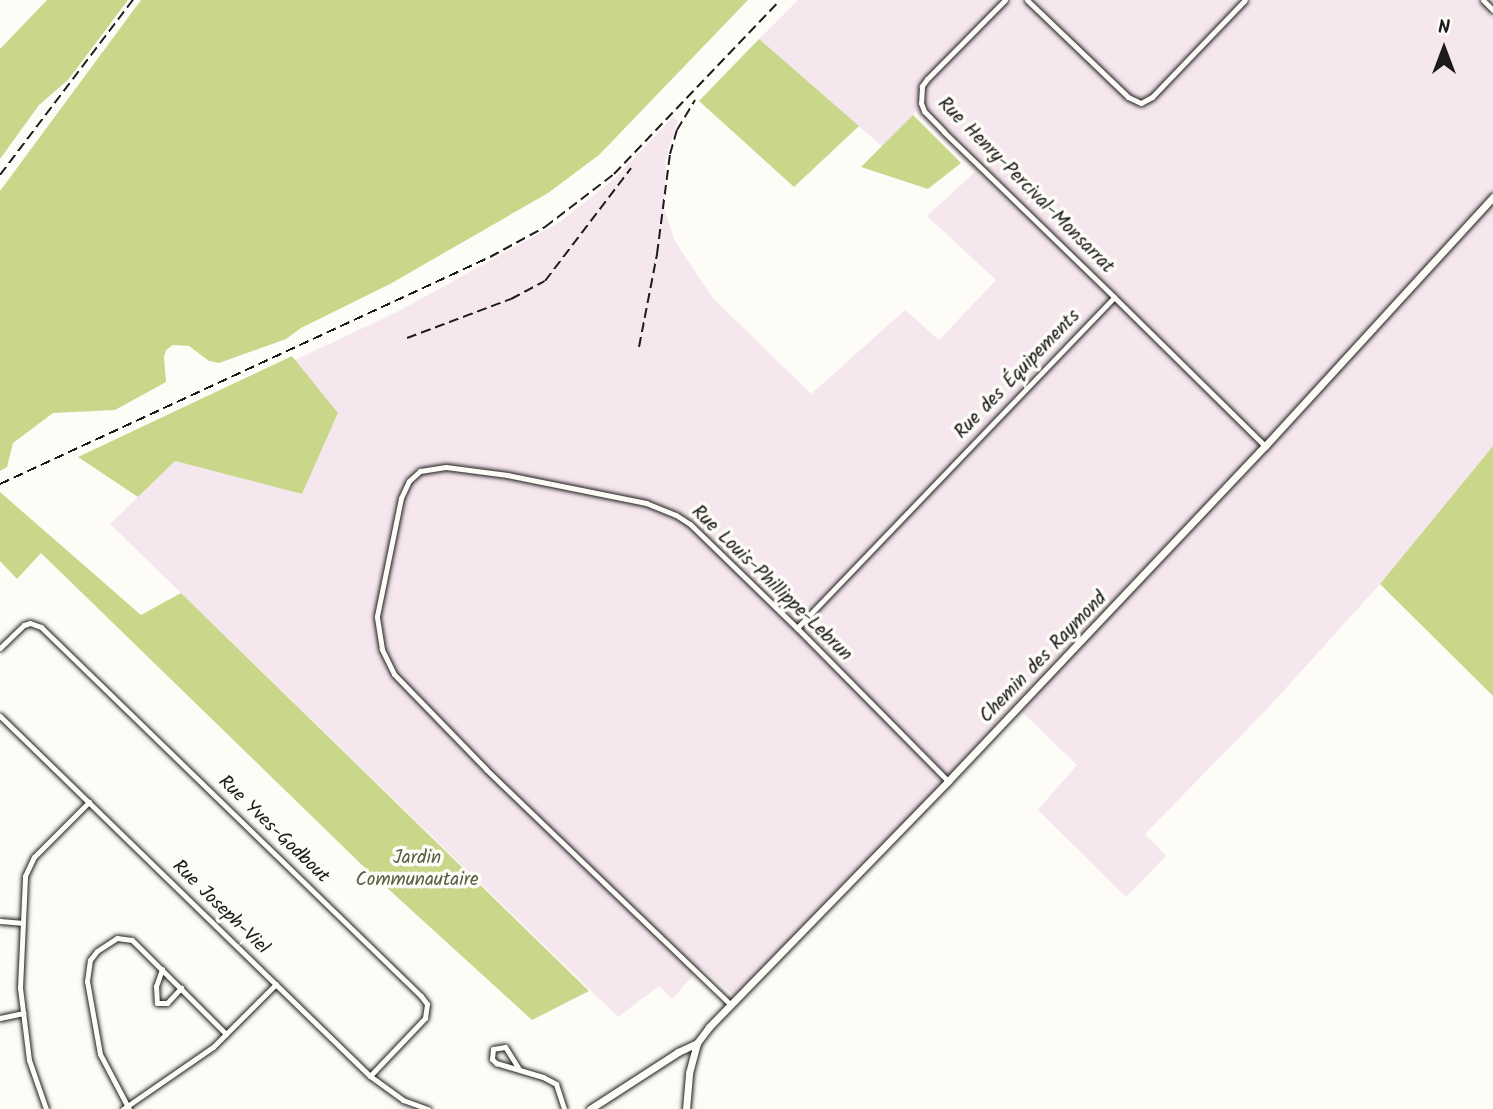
<!DOCTYPE html>
<meta charset="utf-8">
<style>
body{margin:0}
#map{position:relative;width:1493px;height:1109px;overflow:hidden;background:#fdfcf7;font-family:Kalam,sans-serif}
div>[style]{position:absolute}
[style*='--x']{left:calc(var(--x)*1px);top:calc(var(--y)*1px);width:calc(var(--w)*1px);rotate:calc(var(--a)*1deg)}
.built>*{inset:0;background:#f6e7ee}
.green>*{inset:0;background:#c9d78b}
.roads{filter:drop-shadow(0 0 2px #1c1c1c) drop-shadow(0 0 2px #1c1c1c)}
.street>*{height:5px;margin:-2.5px;padding:0 2.5px;transform-origin:2.5px;border-radius:2.5px;background:#fdfcf7}
.secondary>*{height:7px;margin:-3.5px;padding:0 3.5px;transform-origin:3.5px;border-radius:3.5px;background:#fdfcf7}
.rail>*{height:2px;margin-top:-1px;transform-origin:0;background:repeating-linear-gradient(90deg,#1c1c1c 0 10px,transparent 0 15px)}
span{translate:-50% -50%;white-space:nowrap;text-align:center;line-height:1.15;-webkit-text-stroke:7px #fdfcf7;paint-order:stroke}
.street-label{font-size:19px;color:#1c1c1c}
.park-label{font-size:19px;color:#595d43}
.north{position:absolute;left:1409px;top:14px;width:70px;height:70px;-webkit-text-stroke:5px #fdfcf7;paint-order:stroke;rotate:0deg;font-size:19px;font-weight:700;line-height:28px;text-align:center;color:#1c1c1c}
.north::after{content:'';display:block;margin:auto;width:24px;height:32px;background:#1c1c1c;clip-path:polygon(50% 0,100% 100%,50% 72%,0 100%)}
</style>
<div id="map">
<div class="built">
<div style="clip-path:polygon(798px 0,1493px 0,1493px 446px,1380px 584px,1267px 709px,1145px 834px,1166px 856px,1126px 897px,1038px 810px,1077px 765px,1018px 708px,737px 998px,701px 967px,672px 999px,659px 986px,618px 1017px,110px 524px,175px 461px,302px 494px,338px 413px,295px 360px,399px 311px,560px 222px,614px 179px,673px 117px,678px 121px,666px 158px,664px 208px,675px 241px,712px 297px,811px 394px,905px 310px,939px 340px,996px 280px,927px 216px,975px 172px,916px 112px,884px 148px,759px 39px)"></div>
</div>
<div class="green">
<div style="clip-path:polygon(47px 0,128px 0,68px 80px,39px 105px,0 159px,0 49px)"></div>
<div style="clip-path:polygon(141px 0,748px 0,599px 155px,548px 193px,390px 284px,301px 328px,286px 339px,219px 363px,209px 361px,189px 346px,173px 345px,166px 350px,164px 357px,166px 382px,115px 410px,53px 413px,13px 443px,7px 467px,0 471px,0 191px)"></div>
<div style="clip-path:polygon(759px 39px,859px 126px,794px 187px,699px 101px)"></div>
<div style="clip-path:polygon(913px 115px,961px 163px,928px 189px,861px 167px)"></div>
<div style="clip-path:polygon(292px 356px,338px 413px,302px 494px,175px 461px,138px 497px,78px 457px)"></div>
<div style="clip-path:polygon(1493px 446px,1493px 696px,1380px 584px)"></div>
<div style="clip-path:polygon(0 492px,141px 615px,181px 593px,589px 991px,532px 1020px,362px 865px,41px 553px,17px 579px,0 561px)"></div>
</div>
<div class="roads">
<div class="street">
<div style="--x:1005;--y:0;--w:111;--a:134.6"></div>
<div style="--x:927;--y:79;--w:9;--a:126"></div>
<div style="--x:922;--y:86;--w:17;--a:93"></div>
<div style="--x:921;--y:103;--w:9;--a:69"></div>
<div style="--x:924;--y:111;--w:29;--a:46"></div>
<div style="--x:944;--y:132;--w:237;--a:44.1"></div>
<div style="--x:1027;--y:0;--w:140;--a:43.8"></div>
<div style="--x:1128;--y:97;--w:14;--a:25"></div>
<div style="--x:1141;--y:103;--w:13;--a:-29"></div>
<div style="--x:1152;--y:97;--w:134;--a:-46.2"></div>
<div style="--x:1483;--y:0;--w:14;--a:45"></div>
<div style="--x:797;--y:628;--w:458;--a:-46.2"></div>
<div style="--x:1114;--y:297;--w:212;--a:44.6"></div>
<div style="--x:0;--y:648;--w:33;--a:-44"></div>
<div style="--x:24;--y:625;--w:6;--a:-18"></div>
<div style="--x:30;--y:623;--w:12;--a:20"></div>
<div style="--x:41;--y:627;--w:530;--a:44.16"></div>
<div style="--x:421;--y:996;--w:10;--a:53"></div>
<div style="--x:427;--y:1004;--w:14;--a:98"></div>
<div style="--x:425;--y:1018;--w:80;--a:133.5"></div>
<div style="--x:0;--y:716;--w:516;--a:44.22"></div>
<div style="--x:370;--y:1076;--w:41;--a:36"></div>
<div style="--x:403;--y:1100;--w:27;--a:20"></div>
<div style="--x:0;--y:921;--w:21;--a:5"></div>
<div style="--x:162;--y:969;--w:18;--a:109"></div>
<div style="--x:156;--y:986;--w:17;--a:87"></div>
<div style="--x:157;--y:1003;--w:10;--a:0"></div>
<div style="--x:167;--y:1003;--w:21;--a:-47"></div>
<div style="--x:730;--y:1004;--w:339;--a:-136.1"></div>
<div style="--x:486;--y:769;--w:132;--a:-134.1"></div>
<div style="--x:394;--y:674;--w:28;--a:-116"></div>
<div style="--x:382;--y:649;--w:33;--a:-99"></div>
<div style="--x:377;--y:616;--w:120;--a:-78.5"></div>
<div style="--x:401;--y:498;--w:19;--a:-65"></div>
<div style="--x:409;--y:481;--w:15;--a:-42"></div>
<div style="--x:420;--y:471;--w:26;--a:-9"></div>
<div style="--x:446;--y:467;--w:62;--a:7.5"></div>
<div style="--x:507;--y:475;--w:142;--a:11.4"></div>
<div style="--x:646;--y:503;--w:32;--a:22"></div>
<div style="--x:676;--y:515;--w:17;--a:33"></div>
<div style="--x:690;--y:524;--w:149;--a:44.2"></div>
<div style="--x:797;--y:628;--w:215;--a:45.4"></div>
<div style="--x:0;--y:1018;--w:24;--a:-12"></div>
<div style="--x:519;--y:1069;--w:26;--a:-122"></div>
<div style="--x:505;--y:1047;--w:12;--a:171"></div>
<div style="--x:493;--y:1049;--w:10;--a:96"></div>
<div style="--x:492;--y:1059;--w:6;--a:45"></div>
<div style="--x:496;--y:1063;--w:49;--a:16.6"></div>
<div style="--x:543;--y:1077;--w:15;--a:28"></div>
<div style="--x:556;--y:1084;--w:26;--a:72"></div>
<div style="--x:46;--y:1109;--w:52;--a:-109.1"></div>
<div style="--x:29;--y:1060;--w:73;--a:-97.1"></div>
<div style="--x:20;--y:988;--w:112;--a:-87.4"></div>
<div style="--x:25;--y:876;--w:21;--a:-65"></div>
<div style="--x:34;--y:857;--w:78;--a:-45"></div>
<div style="--x:123;--y:1109;--w:109;--a:-34.6"></div>
<div style="--x:213;--y:1047;--w:89;--a:-45"></div>
<div style="--x:129;--y:1109;--w:62;--a:-117.8"></div>
<div style="--x:100;--y:1054;--w:74;--a:-100.1"></div>
<div style="--x:87;--y:981;--w:21;--a:-82"></div>
<div style="--x:90;--y:960;--w:11;--a:-52"></div>
<div style="--x:97;--y:951;--w:24;--a:-33"></div>
<div style="--x:117;--y:938;--w:15;--a:8"></div>
<div style="--x:132;--y:940;--w:133;--a:45"></div>
</div>
<div class="secondary">
<div style="--x:590;--y:1109;--w:105;--a:-32.9"></div>
<div style="--x:678;--y:1052;--w:21;--a:-25"></div>
<div style="--x:697;--y:1043;--w:20;--a:-53"></div>
<div style="--x:709;--y:1027;--w:343;--a:-45.8"></div>
<div style="--x:948;--y:781;--w:461;--a:-46.6"></div>
<div style="--x:1265;--y:446;--w:338;--a:-47.5"></div>
<div style="--x:686;--y:1109;--w:36;--a:-85"></div>
<div style="--x:689;--y:1073;--w:31;--a:-75"></div>
</div>
</div>
<div class="rail">
<div style="--x:0;--y:175;--w:220;--a:-52.8"></div>
<div style="--x:407;--y:338;--w:111;--a:-20.6"></div>
<div style="--x:511;--y:299;--w:38;--a:-28"></div>
<div style="--x:545;--y:281;--w:142;--a:-52.7"></div>
<div style="--x:639;--y:347;--w:95;--a:-79"></div>
<div style="--x:657;--y:254;--w:101;--a:-82.6"></div>
<div style="--x:670;--y:154;--w:25;--a:-74"></div>
<div style="--x:677;--y:130;--w:35;--a:-59"></div>
<div style="--x:0;--y:484;--w:540;--a:-24.86"></div>
<div style="--x:490;--y:257;--w:63;--a:-28.6"></div>
<div style="--x:545;--y:227;--w:87;--a:-37.5"></div>
<div style="--x:614;--y:174;--w:240;--a:-46.3"></div>
</div>
<div class="street-label">
<span style="left:1025px;top:186px;rotate:45deg">Rue Henry-Percival-Monsarrat</span>
<span style="left:1018px;top:375px;rotate:-46deg">Rue des Équipements</span>
<span style="left:771px;top:584px;rotate:44deg">Rue Louis-Phillippe-Lebrun</span>
<span style="left:1044px;top:658px;rotate:-46deg">Chemin des Raymond</span>
<span style="left:273px;top:830px;rotate:44deg">Rue Yves-Godbout</span>
<span style="left:220px;top:908px;rotate:44deg">Rue Joseph-Viel</span>
</div>
<div class="park-label">
<span style="left:417px;top:870px">Jardin<br>Communautaire</span>
</div>
<div class="north">N</div>
</div>
